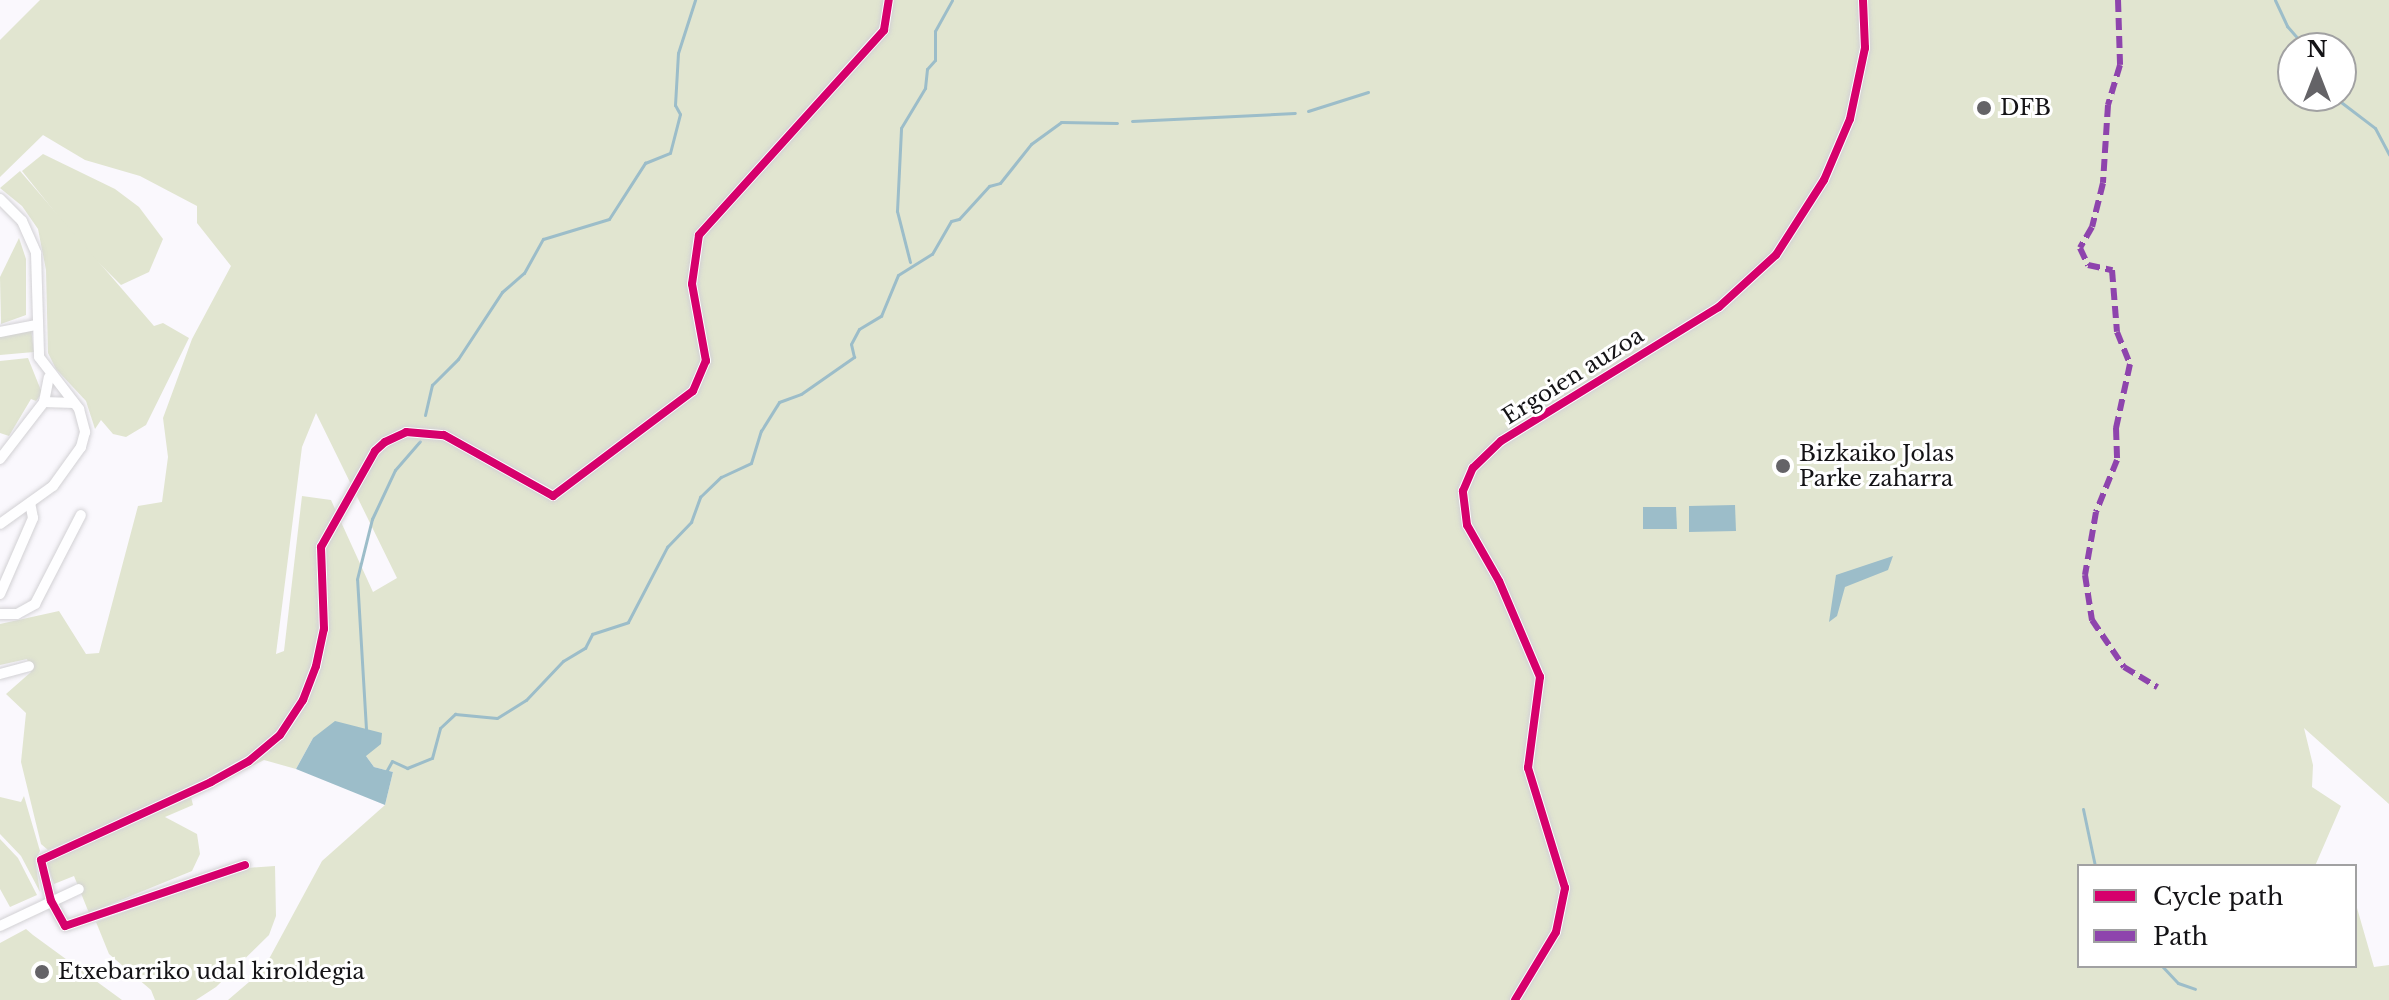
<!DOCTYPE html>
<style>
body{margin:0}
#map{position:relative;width:2389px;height:1000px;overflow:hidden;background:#faf8fd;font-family:"Libre Baskerville",serif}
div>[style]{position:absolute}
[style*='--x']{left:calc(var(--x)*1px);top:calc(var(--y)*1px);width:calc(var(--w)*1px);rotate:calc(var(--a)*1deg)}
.green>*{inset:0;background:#e1e5d0}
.water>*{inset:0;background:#9cbdc9}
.stream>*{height:3px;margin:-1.5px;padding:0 1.5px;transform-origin:1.5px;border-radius:1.5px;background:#9cbdc9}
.roads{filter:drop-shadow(0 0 2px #d2d1d4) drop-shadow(0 0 2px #d2d1d4)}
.street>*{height:10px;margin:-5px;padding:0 5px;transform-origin:5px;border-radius:5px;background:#fefeff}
.quiet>*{height:6px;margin-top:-3px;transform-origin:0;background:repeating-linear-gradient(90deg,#8e44ad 0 12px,transparent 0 18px)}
.cycleway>*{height:8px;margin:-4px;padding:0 4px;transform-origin:4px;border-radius:4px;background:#d6006c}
.dots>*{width:22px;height:22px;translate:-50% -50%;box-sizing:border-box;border:4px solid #fff;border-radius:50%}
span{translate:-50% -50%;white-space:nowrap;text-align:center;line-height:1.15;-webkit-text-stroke:6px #fff;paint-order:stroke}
.poi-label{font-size:22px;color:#141316}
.left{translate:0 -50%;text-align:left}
.street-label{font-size:22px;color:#141316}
.legend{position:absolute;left:2077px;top:864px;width:280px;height:104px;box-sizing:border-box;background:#fff;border:2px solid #a1a1a2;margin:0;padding:10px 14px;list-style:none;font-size:24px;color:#141316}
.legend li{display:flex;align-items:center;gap:16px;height:40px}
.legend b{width:40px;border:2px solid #a1a1a2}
.north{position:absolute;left:2277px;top:32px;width:80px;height:80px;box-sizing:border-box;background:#fff;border:2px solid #a1a1a2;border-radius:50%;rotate:0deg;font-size:22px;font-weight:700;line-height:32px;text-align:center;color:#141316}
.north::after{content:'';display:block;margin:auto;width:28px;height:36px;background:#646367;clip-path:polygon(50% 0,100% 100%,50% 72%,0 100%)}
</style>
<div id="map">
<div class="green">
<div style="clip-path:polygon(evenodd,40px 0,2389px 0,2389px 804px,2304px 728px,2313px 765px,2312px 787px,2341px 806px,2315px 866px,2079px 866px,2079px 966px,2355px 966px,2355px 901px,2374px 967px,2389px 965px,2389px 1000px,228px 1000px,263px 970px,322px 861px,385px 805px,393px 772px,374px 767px,366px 756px,313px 738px,296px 769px,264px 760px,191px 797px,193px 805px,165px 817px,197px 834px,200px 854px,192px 871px,89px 913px,74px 876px,54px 884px,46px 861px,95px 841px,87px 834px,48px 850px,41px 844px,21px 762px,26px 713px,6px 694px,31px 672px,27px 659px,0 665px,0 624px,59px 611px,86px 654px,99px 653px,138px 506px,162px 502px,168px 457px,163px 418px,192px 339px,231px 266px,197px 223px,197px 206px,140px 176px,85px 160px,43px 135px,0 177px,0 40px,40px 0,2293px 48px,2341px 48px,2341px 96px,2293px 96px,2293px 48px,40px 0,316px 413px,397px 578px,373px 592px,331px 500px,302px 496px,284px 651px,276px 654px,302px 447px,316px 413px)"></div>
<div style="clip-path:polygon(43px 154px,115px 189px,139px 207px,163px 239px,149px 272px,121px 285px,82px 246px,22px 171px)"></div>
<div style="clip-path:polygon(20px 171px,154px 326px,163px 323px,189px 338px,146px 425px,126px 437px,113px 434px,101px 420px,95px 429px,86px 401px,56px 369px,48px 353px,46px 270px,38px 229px,22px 206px,0 188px)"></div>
<div style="clip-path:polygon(19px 238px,26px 259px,26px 315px,1px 324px,0 277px)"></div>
<div style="clip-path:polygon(31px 329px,34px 352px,0 355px,0 334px)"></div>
<div style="clip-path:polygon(28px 358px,42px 393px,36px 401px,31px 399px,9px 436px,0 433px,0 361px)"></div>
<div style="clip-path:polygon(24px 796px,40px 851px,35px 860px,40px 892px,21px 856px,0 834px,0 797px,21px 802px)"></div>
<div style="clip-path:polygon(0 839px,18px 858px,37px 895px,10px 907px,0 889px)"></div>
<div style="clip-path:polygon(275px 866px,276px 916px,269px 935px,216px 987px,196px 1000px,155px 1000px,151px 990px,109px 954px,96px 922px,247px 868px)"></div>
<div style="clip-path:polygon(26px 929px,33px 935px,122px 1000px,0 1000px,0 943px)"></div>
</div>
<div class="water">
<div style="clip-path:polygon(1735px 505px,1736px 531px,1689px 532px,1689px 506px)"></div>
<div style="clip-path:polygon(1643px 507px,1676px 507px,1677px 529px,1643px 529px)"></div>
<div style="clip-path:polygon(1893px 556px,1888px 570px,1845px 587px,1837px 616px,1829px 622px,1836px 575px)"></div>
<div style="clip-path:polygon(335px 721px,382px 733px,381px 744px,366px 756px,374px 767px,393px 772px,385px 805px,296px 769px,313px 738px)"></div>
</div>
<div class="stream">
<div style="--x:2275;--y:0;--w:29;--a:65"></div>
<div style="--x:2287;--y:26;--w:29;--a:49"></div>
<div style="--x:2333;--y:96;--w:53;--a:37.3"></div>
<div style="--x:2375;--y:128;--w:30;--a:62"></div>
<div style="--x:1308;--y:111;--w:63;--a:-17.6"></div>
<div style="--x:1132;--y:121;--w:163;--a:-2.8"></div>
<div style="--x:910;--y:262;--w:53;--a:-104.3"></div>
<div style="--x:897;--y:211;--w:83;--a:-87.2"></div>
<div style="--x:901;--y:128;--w:47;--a:-59"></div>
<div style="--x:925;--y:88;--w:19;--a:-84"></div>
<div style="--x:927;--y:69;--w:12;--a:-48"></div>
<div style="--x:935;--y:60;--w:29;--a:-90"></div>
<div style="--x:935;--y:31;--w:35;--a:-61"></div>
<div style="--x:425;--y:415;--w:31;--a:-77"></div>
<div style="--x:432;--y:385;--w:37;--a:-45"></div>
<div style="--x:458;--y:359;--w:80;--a:-56.7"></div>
<div style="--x:502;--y:292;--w:29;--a:-41"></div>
<div style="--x:524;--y:273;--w:39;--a:-61"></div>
<div style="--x:543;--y:239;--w:69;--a:-16.9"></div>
<div style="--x:609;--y:219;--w:67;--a:-57.3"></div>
<div style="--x:645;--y:163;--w:27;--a:-22"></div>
<div style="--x:670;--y:153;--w:40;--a:-75.6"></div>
<div style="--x:680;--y:114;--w:10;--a:-119"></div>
<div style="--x:675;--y:105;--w:52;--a:-86.7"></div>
<div style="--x:678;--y:53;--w:56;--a:-72.2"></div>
<div style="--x:366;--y:729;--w:150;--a:-93.4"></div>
<div style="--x:357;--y:579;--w:62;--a:-76"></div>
<div style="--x:372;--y:519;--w:54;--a:-64.9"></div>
<div style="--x:395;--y:470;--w:38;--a:-49"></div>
<div style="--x:387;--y:770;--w:10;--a:-61"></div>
<div style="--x:392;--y:761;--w:17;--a:25"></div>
<div style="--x:407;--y:768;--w:27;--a:-22"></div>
<div style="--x:432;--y:758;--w:31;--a:-75"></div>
<div style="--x:440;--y:728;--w:21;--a:-43"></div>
<div style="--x:455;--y:714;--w:42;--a:5.4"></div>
<div style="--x:497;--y:718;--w:34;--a:-32"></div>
<div style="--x:526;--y:700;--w:54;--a:-46.5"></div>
<div style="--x:563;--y:661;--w:26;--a:-31"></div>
<div style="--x:585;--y:648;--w:16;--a:-63"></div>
<div style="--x:592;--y:634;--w:38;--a:-18"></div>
<div style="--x:628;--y:622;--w:85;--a:-62.5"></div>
<div style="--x:667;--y:547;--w:35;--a:-46"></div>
<div style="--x:691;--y:522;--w:27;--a:-70"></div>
<div style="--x:700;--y:497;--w:29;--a:-44"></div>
<div style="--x:721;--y:477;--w:33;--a:-25"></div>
<div style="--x:751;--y:463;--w:34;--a:-73"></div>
<div style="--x:761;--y:431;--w:34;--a:-58"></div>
<div style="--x:779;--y:402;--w:23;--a:-20"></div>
<div style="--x:801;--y:394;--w:65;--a:-34.9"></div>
<div style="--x:854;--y:357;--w:13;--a:-103"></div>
<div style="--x:851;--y:344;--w:17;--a:-62"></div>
<div style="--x:859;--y:329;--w:26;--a:-31"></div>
<div style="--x:881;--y:316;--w:44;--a:-67.5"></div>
<div style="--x:898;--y:275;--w:40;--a:-32"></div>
<div style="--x:932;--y:254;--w:38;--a:-60"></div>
<div style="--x:951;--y:221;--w:8;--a:-14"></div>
<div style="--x:959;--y:219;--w:45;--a:-47.7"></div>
<div style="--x:989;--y:186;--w:11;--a:-15"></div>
<div style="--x:1000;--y:183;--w:50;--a:-51.5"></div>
<div style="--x:1031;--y:144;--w:37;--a:-36"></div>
<div style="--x:1061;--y:122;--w:56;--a:1"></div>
<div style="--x:2083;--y:809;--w:58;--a:78.1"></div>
<div style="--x:2162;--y:966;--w:23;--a:47"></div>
<div style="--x:2178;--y:983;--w:18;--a:19"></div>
</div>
<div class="roads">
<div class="street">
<div style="--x:0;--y:199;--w:31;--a:45"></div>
<div style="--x:22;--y:221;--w:35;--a:66"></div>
<div style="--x:36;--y:253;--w:104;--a:88.3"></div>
<div style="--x:39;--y:357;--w:66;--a:52.4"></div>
<div style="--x:79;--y:409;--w:24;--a:75"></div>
<div style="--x:85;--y:432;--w:16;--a:105"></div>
<div style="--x:81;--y:447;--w:48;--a:125.7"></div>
<div style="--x:53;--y:486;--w:65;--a:144.4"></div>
<div style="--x:0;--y:332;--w:36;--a:-11"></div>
<div style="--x:44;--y:402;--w:30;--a:2"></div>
<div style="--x:0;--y:459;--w:72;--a:-52.3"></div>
<div style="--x:44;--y:402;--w:25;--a:-79"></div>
<div style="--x:0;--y:594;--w:83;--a:-66.5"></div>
<div style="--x:33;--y:518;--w:15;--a:-101"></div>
<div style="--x:0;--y:614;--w:17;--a:0"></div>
<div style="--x:17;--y:614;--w:21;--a:-29"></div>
<div style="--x:35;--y:604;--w:100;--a:-62.7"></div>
<div style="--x:0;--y:674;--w:30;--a:-15"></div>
<div style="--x:245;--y:865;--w:190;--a:161.3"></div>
<div style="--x:65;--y:926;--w:29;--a:-119"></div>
<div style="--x:51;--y:901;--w:42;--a:-103.7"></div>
<div style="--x:41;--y:860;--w:187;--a:-24.6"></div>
<div style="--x:211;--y:782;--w:43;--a:-28.9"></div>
<div style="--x:249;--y:761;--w:40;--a:-40"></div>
<div style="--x:280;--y:735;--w:42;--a:-56.7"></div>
<div style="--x:303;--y:700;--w:36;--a:-69"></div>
<div style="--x:316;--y:666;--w:38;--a:-78"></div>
<div style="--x:324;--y:629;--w:82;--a:-92.1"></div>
<div style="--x:321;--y:547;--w:110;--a:-60.6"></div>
<div style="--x:375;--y:451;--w:13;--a:-42"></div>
<div style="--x:385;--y:442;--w:23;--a:-25"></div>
<div style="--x:406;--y:432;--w:38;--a:5"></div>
<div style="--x:444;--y:435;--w:125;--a:29.2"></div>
<div style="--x:553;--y:496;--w:175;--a:-36.9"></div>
<div style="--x:693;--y:391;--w:33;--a:-67"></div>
<div style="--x:706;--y:361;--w:78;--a:-100.3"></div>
<div style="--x:692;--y:284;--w:49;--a:-81.9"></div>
<div style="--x:699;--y:235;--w:276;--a:-47.9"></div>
<div style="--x:884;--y:30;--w:30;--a:-81"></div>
<div style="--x:0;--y:926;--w:87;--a:-25.1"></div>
<div style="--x:1515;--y:1000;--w:79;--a:-58.9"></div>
<div style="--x:1556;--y:932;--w:45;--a:-78.4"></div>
<div style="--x:1565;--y:888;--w:126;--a:-107.1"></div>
<div style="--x:1528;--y:768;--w:92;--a:-82.5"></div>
<div style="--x:1540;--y:677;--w:104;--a:-113.1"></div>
<div style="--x:1499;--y:581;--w:64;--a:-119.7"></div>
<div style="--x:1467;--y:525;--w:34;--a:-97"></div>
<div style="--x:1463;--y:491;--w:25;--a:-67"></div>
<div style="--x:1473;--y:468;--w:39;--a:-44"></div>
<div style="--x:1501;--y:441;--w:256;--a:-31.6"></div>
<div style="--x:1719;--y:307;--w:77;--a:-42.4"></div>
<div style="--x:1776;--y:255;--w:89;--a:-57.4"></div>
<div style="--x:1824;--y:180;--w:66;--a:-66.9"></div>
<div style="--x:1850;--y:119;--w:73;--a:-78.1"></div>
<div style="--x:1865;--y:48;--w:48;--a:-92.4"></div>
</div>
</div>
<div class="quiet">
<div style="--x:2118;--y:0;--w:65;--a:88.2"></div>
<div style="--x:2120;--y:65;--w:42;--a:106.7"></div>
<div style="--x:2108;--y:105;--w:78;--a:93.7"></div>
<div style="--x:2103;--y:183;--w:45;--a:104"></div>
<div style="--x:2092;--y:227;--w:24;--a:120"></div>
<div style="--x:2080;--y:248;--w:19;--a:65"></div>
<div style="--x:2088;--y:265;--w:25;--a:12"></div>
<div style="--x:2112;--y:270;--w:62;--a:85.4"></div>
<div style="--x:2117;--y:332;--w:35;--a:68"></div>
<div style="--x:2130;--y:364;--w:66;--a:102.3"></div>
<div style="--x:2116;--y:428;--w:32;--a:88"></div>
<div style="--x:2117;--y:460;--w:56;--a:112"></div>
<div style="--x:2096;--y:512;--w:64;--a:99.9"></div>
<div style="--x:2085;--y:575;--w:46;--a:81.2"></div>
<div style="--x:2092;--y:620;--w:57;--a:55.8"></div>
<div style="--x:2124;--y:667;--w:39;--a:31"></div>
</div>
<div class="cycleway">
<div style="--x:245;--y:865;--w:190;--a:161.3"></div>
<div style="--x:65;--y:926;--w:29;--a:-119"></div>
<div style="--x:51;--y:901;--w:42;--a:-103.7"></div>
<div style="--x:41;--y:860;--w:187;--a:-24.6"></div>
<div style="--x:211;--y:782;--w:43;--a:-28.9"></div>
<div style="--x:249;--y:761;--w:40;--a:-40"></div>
<div style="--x:280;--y:735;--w:42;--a:-56.7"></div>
<div style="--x:303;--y:700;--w:36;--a:-69"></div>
<div style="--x:316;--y:666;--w:38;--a:-78"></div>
<div style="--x:324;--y:629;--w:82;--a:-92.1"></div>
<div style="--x:321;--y:547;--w:110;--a:-60.6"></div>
<div style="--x:375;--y:451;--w:13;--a:-42"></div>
<div style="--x:385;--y:442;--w:23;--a:-25"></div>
<div style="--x:406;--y:432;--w:38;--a:5"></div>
<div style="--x:444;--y:435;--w:125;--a:29.2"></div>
<div style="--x:553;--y:496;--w:175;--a:-36.9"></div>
<div style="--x:693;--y:391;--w:33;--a:-67"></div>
<div style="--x:706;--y:361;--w:78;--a:-100.3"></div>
<div style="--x:692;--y:284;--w:49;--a:-81.9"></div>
<div style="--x:699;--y:235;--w:276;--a:-47.9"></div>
<div style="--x:884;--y:30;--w:30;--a:-81"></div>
<div style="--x:1515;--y:1000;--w:79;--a:-58.9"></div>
<div style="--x:1556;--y:932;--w:45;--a:-78.4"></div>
<div style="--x:1565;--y:888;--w:126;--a:-107.1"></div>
<div style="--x:1528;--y:768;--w:92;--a:-82.5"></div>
<div style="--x:1540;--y:677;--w:104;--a:-113.1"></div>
<div style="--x:1499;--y:581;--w:64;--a:-119.7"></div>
<div style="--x:1467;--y:525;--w:34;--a:-97"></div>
<div style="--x:1463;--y:491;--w:25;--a:-67"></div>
<div style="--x:1473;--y:468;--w:39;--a:-44"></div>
<div style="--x:1501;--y:441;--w:256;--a:-31.6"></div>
<div style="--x:1719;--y:307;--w:77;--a:-42.4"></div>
<div style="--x:1776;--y:255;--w:89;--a:-57.4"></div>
<div style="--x:1824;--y:180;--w:66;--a:-66.9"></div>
<div style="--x:1850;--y:119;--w:73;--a:-78.1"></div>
<div style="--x:1865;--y:48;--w:48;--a:-92.4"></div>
</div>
<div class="dots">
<div style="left:1984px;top:108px;background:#646367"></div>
<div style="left:1783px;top:466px;background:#646367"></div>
<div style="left:42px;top:972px;background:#646367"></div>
</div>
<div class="poi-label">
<span class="left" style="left:2000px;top:108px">DFB</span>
<span class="left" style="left:1799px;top:466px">Bizkaiko Jolas<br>Parke zaharra</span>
<span class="left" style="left:58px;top:972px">Etxebarriko udal kiroldegia</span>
</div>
<div class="street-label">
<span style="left:1573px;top:376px;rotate:-32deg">Ergoien auzoa</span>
</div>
<ul class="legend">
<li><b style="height:10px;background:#d6006c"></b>Cycle path</li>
<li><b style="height:10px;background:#8e44ad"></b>Path</li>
</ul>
<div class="north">N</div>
</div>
